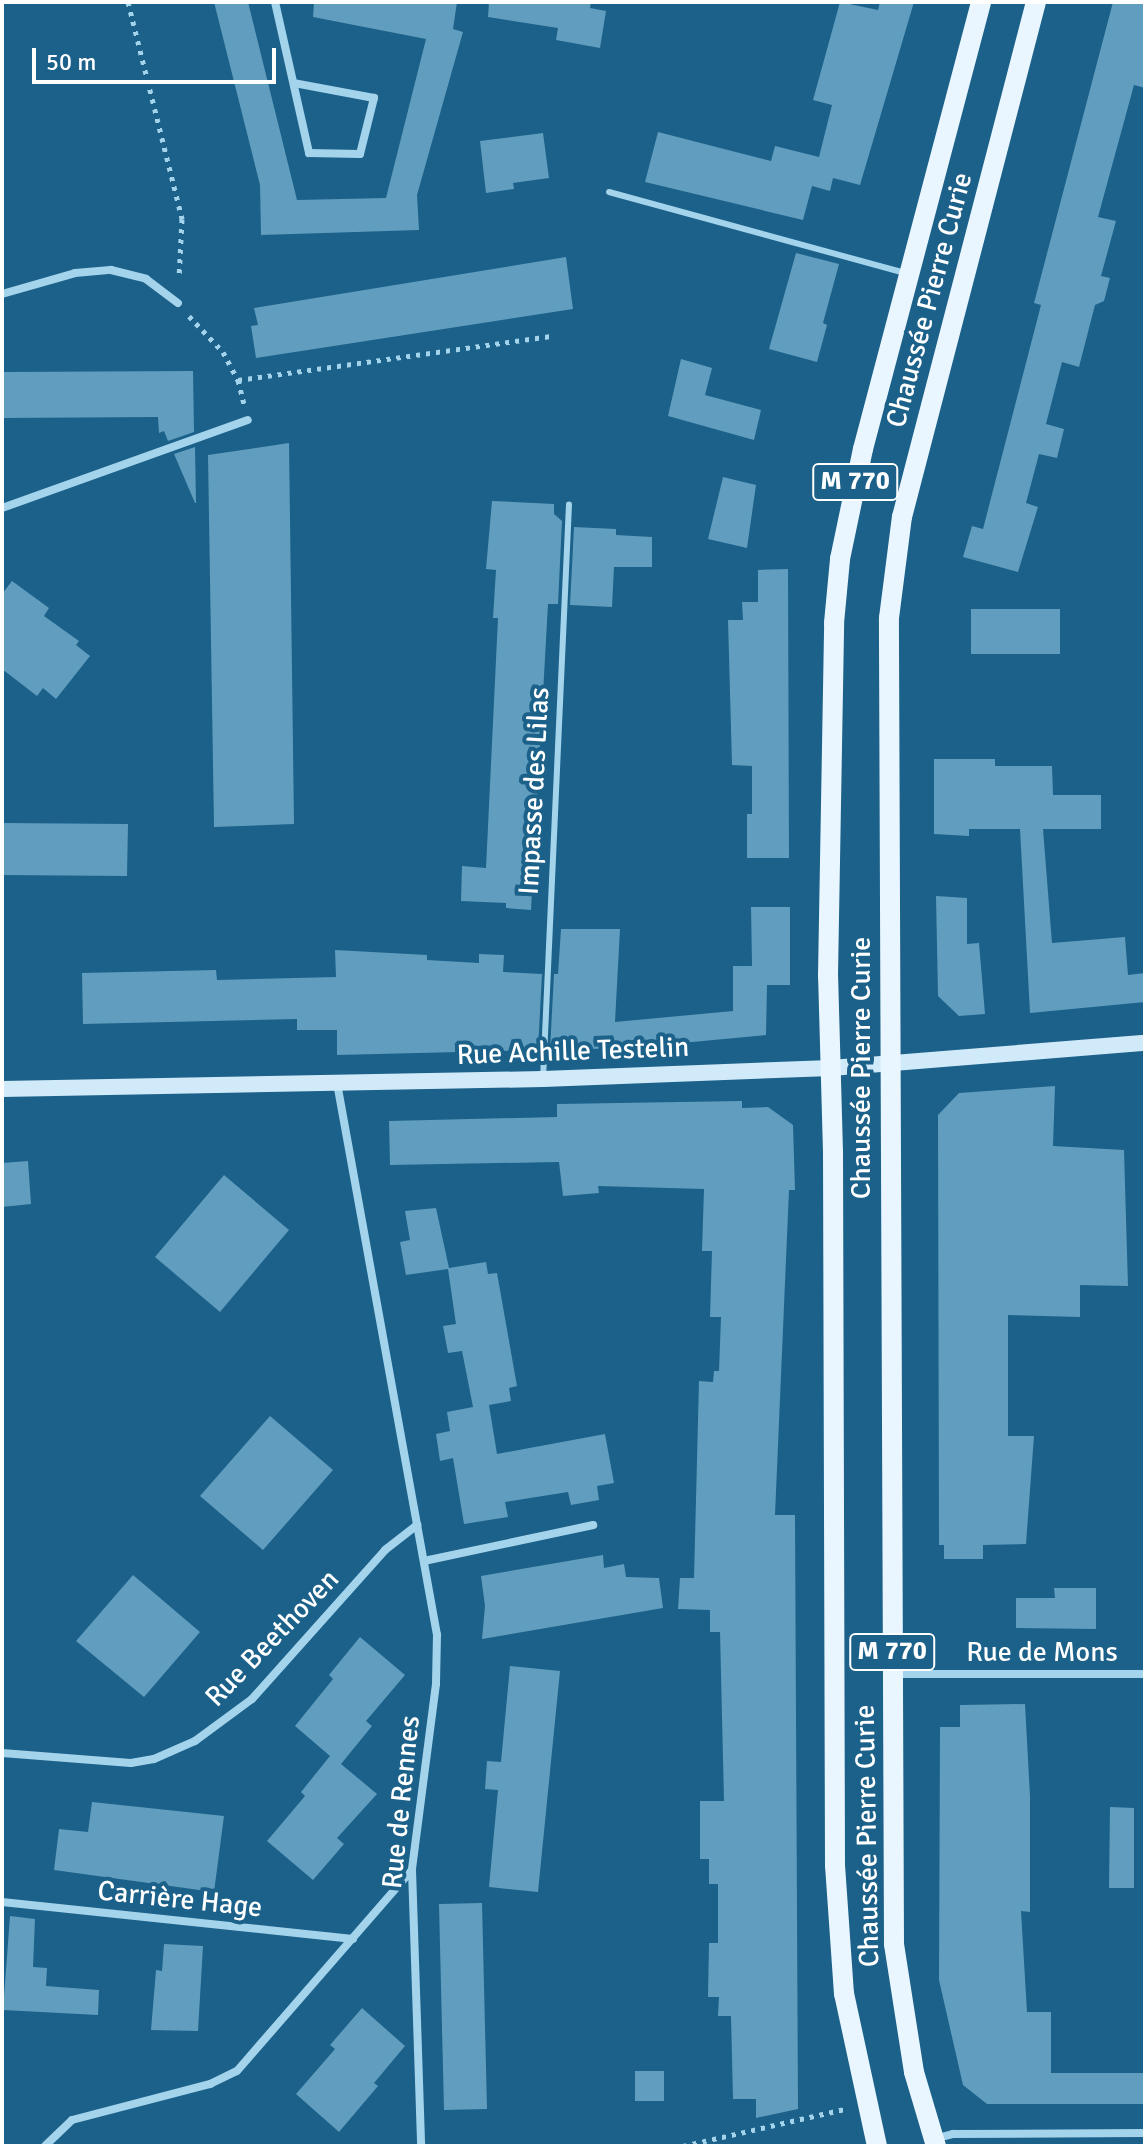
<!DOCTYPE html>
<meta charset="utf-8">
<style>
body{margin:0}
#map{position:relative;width:1147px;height:2148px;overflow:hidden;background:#1b6189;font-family:Signika,sans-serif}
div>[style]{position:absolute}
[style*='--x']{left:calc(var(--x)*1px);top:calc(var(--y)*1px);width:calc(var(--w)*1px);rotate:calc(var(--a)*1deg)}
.building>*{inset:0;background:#619dbe}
.path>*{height:5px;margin-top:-2.5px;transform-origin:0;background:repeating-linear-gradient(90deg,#a4d3ec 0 4px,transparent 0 10px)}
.lane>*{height:6px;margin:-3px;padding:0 3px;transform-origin:3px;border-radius:3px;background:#a4d3ec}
.street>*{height:8px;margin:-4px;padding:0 4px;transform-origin:4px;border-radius:4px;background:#a4d3ec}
.secondary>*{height:16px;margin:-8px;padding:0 8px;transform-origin:8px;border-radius:8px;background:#d1eaf9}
.primary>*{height:20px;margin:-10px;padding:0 10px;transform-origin:10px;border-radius:10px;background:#eaf6ff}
span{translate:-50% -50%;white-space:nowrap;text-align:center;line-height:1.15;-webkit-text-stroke:8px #1b6189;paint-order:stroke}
.shield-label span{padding:2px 6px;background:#1b6189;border:2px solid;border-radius:6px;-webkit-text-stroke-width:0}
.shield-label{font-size:26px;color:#fff;font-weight:700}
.street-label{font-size:28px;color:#fff}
.frame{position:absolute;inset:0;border:4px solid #fff;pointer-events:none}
.scale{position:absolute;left:32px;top:48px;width:244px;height:36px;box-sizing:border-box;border:4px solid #fff;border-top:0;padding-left:10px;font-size:24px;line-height:28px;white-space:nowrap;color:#fff;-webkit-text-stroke:6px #1b6189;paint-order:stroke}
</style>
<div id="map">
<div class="building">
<div style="clip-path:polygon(214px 2px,248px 2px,297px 200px,386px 198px,426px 39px,313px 17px,314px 2px,457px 2px,453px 29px,463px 32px,417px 195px,419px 230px,261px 235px,260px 185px)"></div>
<div style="clip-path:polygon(489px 2px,591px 2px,590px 8px,606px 11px,600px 48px,556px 40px,558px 28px,488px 17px)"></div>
<div style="clip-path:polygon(840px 2px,878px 10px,880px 2px,914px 2px,860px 185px,833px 178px,830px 191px,812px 186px,803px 220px,645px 182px,658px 132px,771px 161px,775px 146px,819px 157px,832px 105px,813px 100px)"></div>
<div style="clip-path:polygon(1113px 2px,1145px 2px,1145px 88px,1134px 85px,1098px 217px,1116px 221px,1101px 276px,1110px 278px,1104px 301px,1095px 305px,1079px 367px,1062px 362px,1046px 424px,1064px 429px,1057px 458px,1039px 454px,1026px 503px,1038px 507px,1018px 572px,963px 557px,972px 526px,983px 529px,1041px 305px,1034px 303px)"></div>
<div style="clip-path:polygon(543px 133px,549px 178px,513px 183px,514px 189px,486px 193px,480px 141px)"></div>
<div style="clip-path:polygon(796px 253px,839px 264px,823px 323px,827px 325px,817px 362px,769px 349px)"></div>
<div style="clip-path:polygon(566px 257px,573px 309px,256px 358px,251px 326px,258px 325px,254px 308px)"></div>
<div style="clip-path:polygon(681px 359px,712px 368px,705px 395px,761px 410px,754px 440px,668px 416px)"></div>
<div style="clip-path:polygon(193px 371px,194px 432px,168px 441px,164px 431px,159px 433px,158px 417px,2px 418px,2px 372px)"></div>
<div style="clip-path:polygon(289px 443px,294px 824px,214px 827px,208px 455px)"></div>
<div style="clip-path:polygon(195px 447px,196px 503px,195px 503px,174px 454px)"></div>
<div style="clip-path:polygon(723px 477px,756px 485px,747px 548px,708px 539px)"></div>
<div style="clip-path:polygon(492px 501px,554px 504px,554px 514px,562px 521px,558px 604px,548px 604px,531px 910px,506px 908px,506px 903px,461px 901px,462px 866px,486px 868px,498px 618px,493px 618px,496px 570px,486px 569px)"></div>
<div style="clip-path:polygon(574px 527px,616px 529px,616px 535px,652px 537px,652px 567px,614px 567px,612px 607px,570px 605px)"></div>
<div style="clip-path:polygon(788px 569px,789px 858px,747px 858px,747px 814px,752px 814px,752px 766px,732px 765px,728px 620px,743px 620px,742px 602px,758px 602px,758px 570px)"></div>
<div style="clip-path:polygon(12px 581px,49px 608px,44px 616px,79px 641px,76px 645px,90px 656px,56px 699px,43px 688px,37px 696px,2px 669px,2px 594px)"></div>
<div style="clip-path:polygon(971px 609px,1060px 609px,1060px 654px,971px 654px)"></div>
<div style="clip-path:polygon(934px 759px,995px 759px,995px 766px,1052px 766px,1053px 795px,1101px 795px,1101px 829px,1043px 829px,1052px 943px,1125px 937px,1128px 975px,1145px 973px,1145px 1002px,1030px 1013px,1020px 829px,969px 829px,969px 836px,934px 834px)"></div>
<div style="clip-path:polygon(2px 823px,128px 824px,127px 876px,2px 875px)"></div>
<div style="clip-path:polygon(936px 896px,967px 898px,967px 944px,979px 943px,985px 1014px,959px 1016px,938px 996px)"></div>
<div style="clip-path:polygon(751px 907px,790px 907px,790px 985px,767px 985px,766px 1035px,629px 1048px,550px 1050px,554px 974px,558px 974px,561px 929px,620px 929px,615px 1022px,733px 1011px,733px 966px,752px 966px)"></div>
<div style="clip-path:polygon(335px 950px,427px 955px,427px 960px,479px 963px,479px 954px,504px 955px,503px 972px,542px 974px,538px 1050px,337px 1055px,337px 1030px,297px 1030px,297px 1019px,83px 1024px,82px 973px,216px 970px,217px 980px,336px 977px)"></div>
<div style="clip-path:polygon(1055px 1086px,1053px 1146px,1124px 1150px,1128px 1286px,1080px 1285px,1080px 1317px,1008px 1315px,1008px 1436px,1034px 1436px,1026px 1544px,983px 1545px,983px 1559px,944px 1559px,944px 1545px,939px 1545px,938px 1115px,959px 1093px)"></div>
<div style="clip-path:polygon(742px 1101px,742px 1108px,768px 1107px,793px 1125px,795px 1190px,789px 1190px,775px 1515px,795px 1515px,798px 2109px,756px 2118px,756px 2099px,733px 2099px,731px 2016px,718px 2016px,719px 1997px,708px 1997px,709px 1943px,718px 1943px,718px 1884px,709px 1884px,709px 1859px,700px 1859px,700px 1801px,724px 1801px,720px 1632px,710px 1632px,710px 1610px,678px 1609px,680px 1578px,694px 1578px,699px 1381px,713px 1382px,714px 1371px,719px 1371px,721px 1317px,710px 1317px,712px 1251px,702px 1251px,704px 1189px,598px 1186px,599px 1193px,563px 1196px,559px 1162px,390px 1165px,389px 1121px,557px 1117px,557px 1104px)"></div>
<div style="clip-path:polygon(28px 1161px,31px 1204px,2px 1207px,2px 1163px)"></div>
<div style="clip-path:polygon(224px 1175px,289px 1230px,220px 1312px,155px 1257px)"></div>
<div style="clip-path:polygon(436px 1208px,449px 1268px,486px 1262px,488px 1274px,497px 1273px,517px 1386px,509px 1388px,511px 1401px,489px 1405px,497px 1454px,605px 1434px,614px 1483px,597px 1486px,599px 1500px,571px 1505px,568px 1492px,505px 1502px,508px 1517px,464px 1524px,453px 1458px,440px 1461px,436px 1434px,450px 1431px,447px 1412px,473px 1407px,462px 1351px,448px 1353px,443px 1326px,456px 1324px,448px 1269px,406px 1275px,400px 1242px,410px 1240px,405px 1211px)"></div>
<div style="clip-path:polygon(270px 1416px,333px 1470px,263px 1550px,200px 1496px)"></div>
<div style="clip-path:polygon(603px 1555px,604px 1568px,624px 1564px,626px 1577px,659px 1578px,663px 1608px,482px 1639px,485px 1606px,481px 1576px)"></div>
<div style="clip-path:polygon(133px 1575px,200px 1632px,144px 1697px,76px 1641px)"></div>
<div style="clip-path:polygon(1054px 1588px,1096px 1588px,1096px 1629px,1016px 1628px,1016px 1598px,1055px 1598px)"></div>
<div style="clip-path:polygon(360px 1637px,405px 1675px,366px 1721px,372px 1726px,341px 1764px,377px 1794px,337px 1838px,344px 1844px,313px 1880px,267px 1841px,305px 1796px,301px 1792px,330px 1756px,295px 1726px,333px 1679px,329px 1675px)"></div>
<div style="clip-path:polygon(510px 1666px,560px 1671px,538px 1892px,489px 1887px,498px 1790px,485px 1789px,487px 1761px,501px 1762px)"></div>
<div style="clip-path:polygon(1025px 1704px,1030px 1796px,1030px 1912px,1021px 1911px,1027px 2012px,1051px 2012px,1051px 2073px,1145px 2073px,1145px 2104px,987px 2104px,963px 2085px,939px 1980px,940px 1727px,960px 1727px,960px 1705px)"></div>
<div style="clip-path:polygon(92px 1802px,224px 1816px,214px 1892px,54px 1870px,59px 1829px,88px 1832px)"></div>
<div style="clip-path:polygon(1110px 1807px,1134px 1808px,1134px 1888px,1109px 1888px)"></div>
<div style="clip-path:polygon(482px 1903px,487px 2109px,444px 2110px,439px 1904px)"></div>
<div style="clip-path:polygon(10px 1916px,35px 1919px,33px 1967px,47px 1968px,46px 1986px,99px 1990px,98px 2015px,3px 2010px)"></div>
<div style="clip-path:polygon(164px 1944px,203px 1946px,198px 2031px,151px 2030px,156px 1970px,162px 1971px)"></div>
<div style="clip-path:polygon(362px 2008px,405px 2046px,374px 2083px,378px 2086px,339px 2132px,296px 2094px,335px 2049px,330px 2045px)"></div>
<div style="clip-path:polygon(635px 2071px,664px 2071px,664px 2101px,635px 2101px)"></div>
</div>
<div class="path">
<div style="--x:128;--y:2;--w:224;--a:76"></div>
<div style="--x:182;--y:219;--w:59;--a:92.9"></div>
<div style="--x:189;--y:316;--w:50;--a:46.6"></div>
<div style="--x:223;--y:352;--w:32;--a:62"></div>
<div style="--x:238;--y:380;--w:25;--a:76"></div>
<div style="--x:238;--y:380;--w:318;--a:-8"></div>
<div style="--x:683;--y:2146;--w:166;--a:-12.9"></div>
</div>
<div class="lane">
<div style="--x:609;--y:192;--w:307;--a:15.3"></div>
<div style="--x:543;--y:1079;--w:575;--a:-87.41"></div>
</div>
<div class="street">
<div style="--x:275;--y:2;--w:155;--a:77.3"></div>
<div style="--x:309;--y:153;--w:51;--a:1.1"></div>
<div style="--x:360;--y:154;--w:58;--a:-76"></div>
<div style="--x:374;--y:98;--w:81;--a:-169.4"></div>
<div style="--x:2;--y:294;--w:76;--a:-16"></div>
<div style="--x:75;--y:273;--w:36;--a:-5"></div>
<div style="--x:111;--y:270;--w:36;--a:14"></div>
<div style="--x:146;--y:279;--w:40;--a:37"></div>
<div style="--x:2;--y:508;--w:261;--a:-19.7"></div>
<div style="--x:337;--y:1083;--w:561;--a:79.73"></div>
<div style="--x:437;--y:1635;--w:49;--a:91.2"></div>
<div style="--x:436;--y:1684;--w:188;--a:97.4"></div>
<div style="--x:412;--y:1870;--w:276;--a:88.1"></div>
<div style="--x:424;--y:1561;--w:173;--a:-12"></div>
<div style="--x:894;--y:1674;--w:251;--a:0"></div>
<div style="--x:2;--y:1753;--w:129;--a:4.4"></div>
<div style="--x:131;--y:1763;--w:23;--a:-10"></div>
<div style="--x:154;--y:1759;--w:45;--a:-23.7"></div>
<div style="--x:195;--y:1741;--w:71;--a:-36.4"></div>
<div style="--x:252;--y:1699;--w:200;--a:-48.2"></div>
<div style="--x:385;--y:1550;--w:41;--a:-38"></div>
<div style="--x:2;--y:1902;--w:353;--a:6"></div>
<div style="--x:934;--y:2139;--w:20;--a:-15"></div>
<div style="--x:953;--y:2134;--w:192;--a:-0.3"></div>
<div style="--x:45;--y:2146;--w:37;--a:-44"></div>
<div style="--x:72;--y:2120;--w:143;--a:-14.6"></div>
<div style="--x:210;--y:2084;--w:30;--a:-26"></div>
<div style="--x:237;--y:2071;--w:265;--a:-49"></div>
</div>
<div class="secondary">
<div style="--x:2;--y:1089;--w:541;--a:-1.06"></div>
<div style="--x:543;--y:1079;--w:288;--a:-2.2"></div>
<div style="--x:831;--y:1068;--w:315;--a:-4.6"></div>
</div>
<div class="primary">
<div style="--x:877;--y:2146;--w:156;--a:-102.2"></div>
<div style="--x:844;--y:1994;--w:128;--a:-94"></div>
<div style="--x:835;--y:1866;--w:714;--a:-90.16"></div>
<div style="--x:833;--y:1152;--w:176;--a:-91.6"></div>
<div style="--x:828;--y:976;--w:353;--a:-89"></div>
<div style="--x:834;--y:623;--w:64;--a:-84.6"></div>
<div style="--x:840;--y:559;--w:112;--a:-78.2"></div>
<div style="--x:863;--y:449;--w:462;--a:-75.2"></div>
<div style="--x:936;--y:2146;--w:77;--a:-106.6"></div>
<div style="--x:914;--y:2072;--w:130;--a:-98.9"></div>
<div style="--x:894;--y:1944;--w:1326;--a:-90.22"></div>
<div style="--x:889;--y:618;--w:102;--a:-82.7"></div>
<div style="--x:902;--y:517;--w:532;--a:-75.42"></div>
</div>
<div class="shield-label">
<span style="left:855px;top:482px">M 770</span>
<span style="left:892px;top:1652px">M 770</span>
</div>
<div class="street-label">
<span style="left:929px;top:300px;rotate:-75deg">Chaussée Pierre Curie</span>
<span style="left:534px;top:791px;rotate:-87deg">Impasse des Lilas</span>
<span style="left:573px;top:1051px;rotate:-2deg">Rue Achille Testelin</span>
<span style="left:861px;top:1068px;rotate:-90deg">Chaussée Pierre Curie</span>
<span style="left:272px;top:1638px;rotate:-46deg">Rue Beethoven</span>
<span style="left:1042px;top:1652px">Rue de Mons</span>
<span style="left:401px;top:1802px;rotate:-84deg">Rue de Rennes</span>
<span style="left:867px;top:1836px;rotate:-91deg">Chaussée Pierre Curie</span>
<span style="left:180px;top:1899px;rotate:6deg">Carrière Hage</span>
</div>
<div class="frame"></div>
<div class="scale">50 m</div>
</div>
